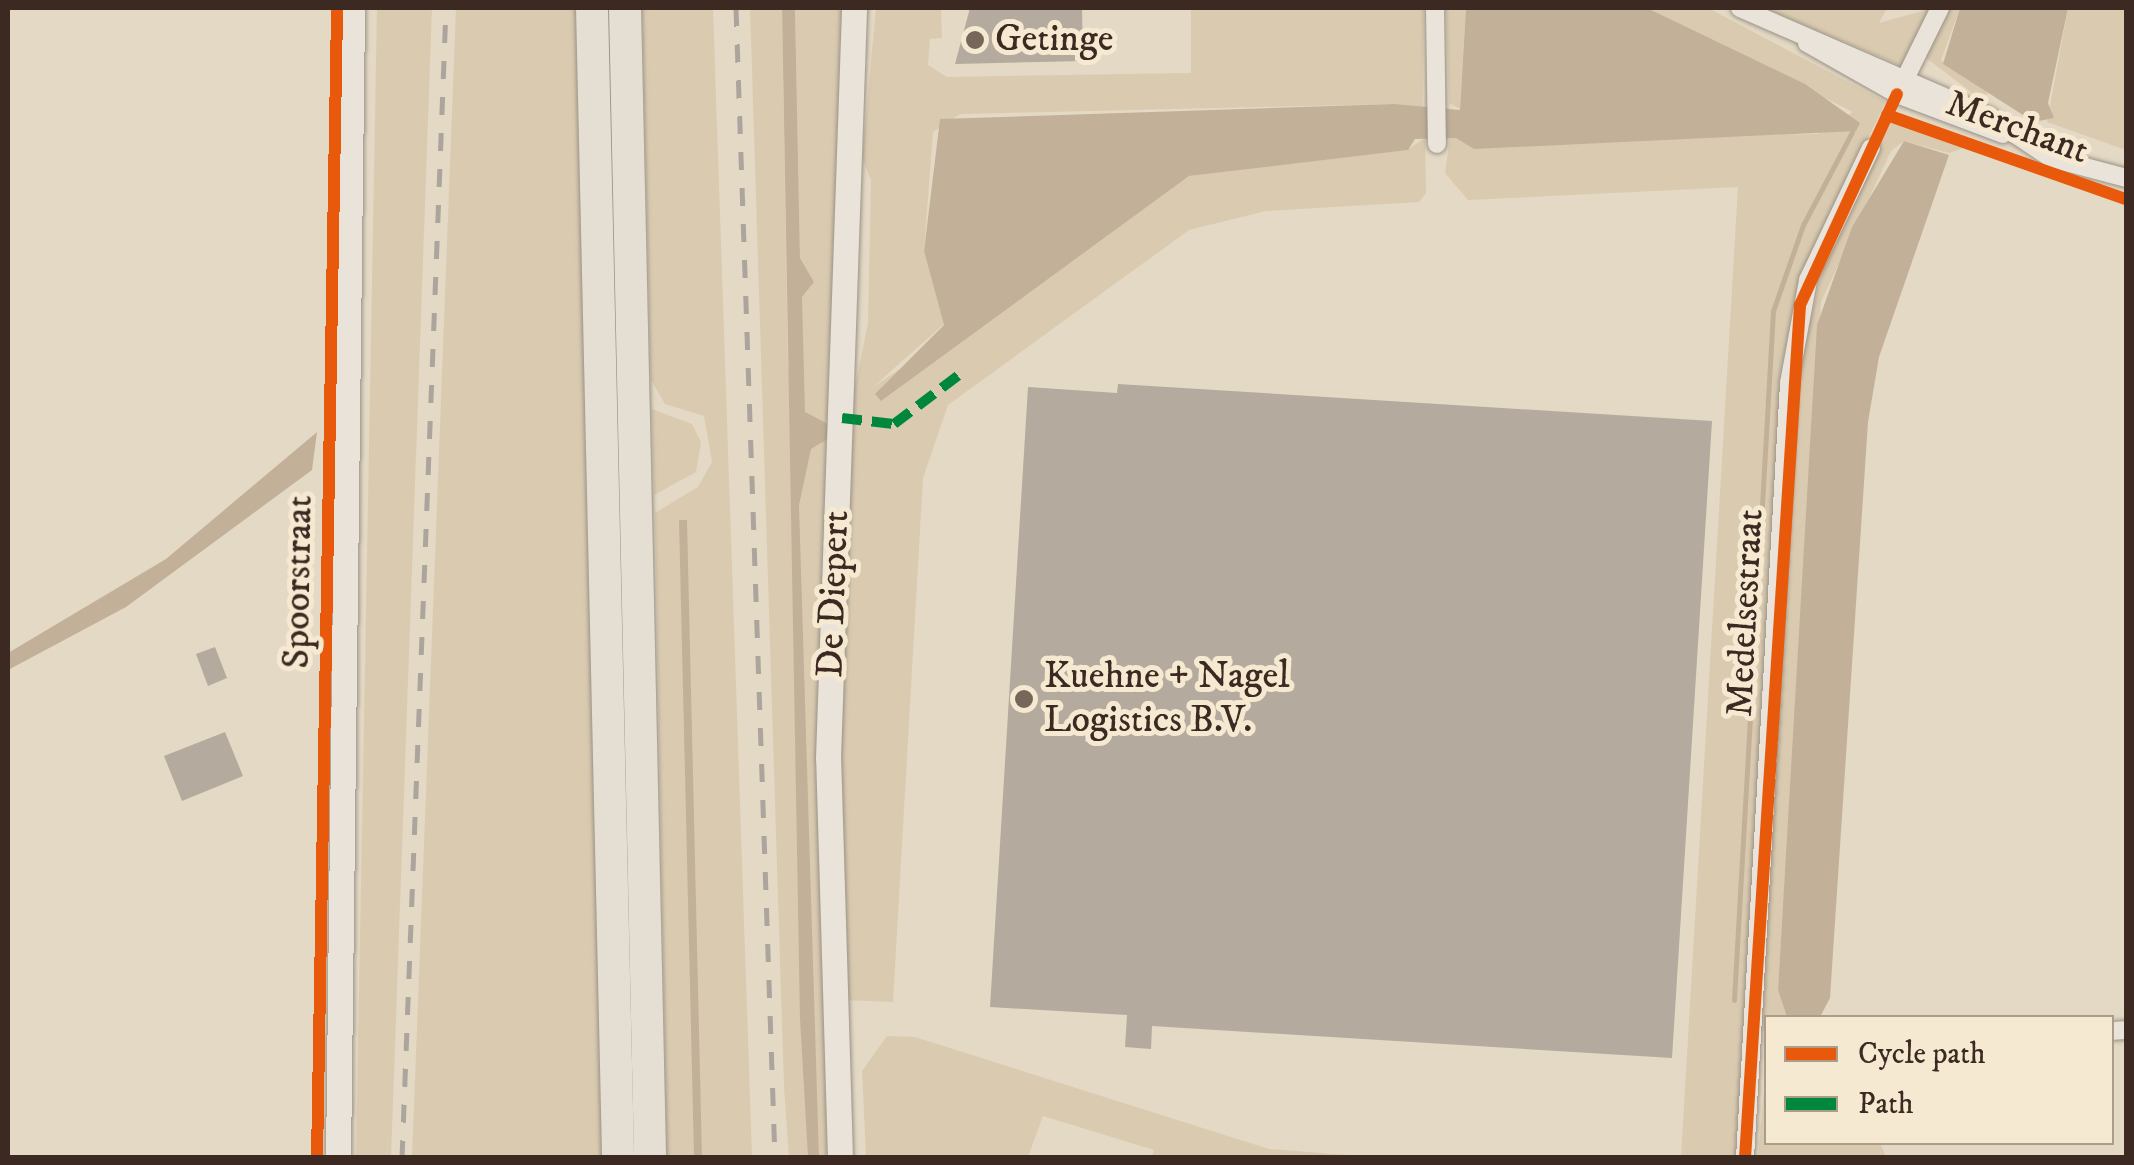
<!DOCTYPE html>
<style>
body{margin:0}
#map{position:relative;width:2134px;height:1165px;overflow:hidden;background:#e4d9c5;font-family:"IM FELL DW Pica",serif}
div>[style]{position:absolute}
[style*='--x']{left:calc(var(--x)*1px);top:calc(var(--y)*1px);width:calc(var(--w)*1px);rotate:calc(var(--a)*1deg)}
.green>*{inset:0;background:#dacbb0}
.water>*{inset:0;background:#c2b198}
.stream>*{height:5px;margin:-2.5px;padding:0 2.5px;transform-origin:2.5px;border-radius:2.5px;background:#c2b198}
.building>*{inset:0;background:#b4ab9e}
.roads{filter:drop-shadow(0 0 2px #9a9286) drop-shadow(0 0 2px #9a9286)}
.street>*{height:18px;margin:-9px;padding:0 9px;transform-origin:9px;border-radius:9px;background:#e9e3d9}
.secondary>*{height:25px;margin:-12.5px;padding:0 12.5px;transform-origin:12.5px;border-radius:12.5px;background:#e9e3d9}
.highway>*{height:32px;margin:-16px;padding:0 16px;transform-origin:16px;border-radius:16px;background:#e5dfd3}
.rail>*{height:5px;margin-top:-2.5px;transform-origin:0;background:repeating-linear-gradient(90deg,#aba59d 0 18px,transparent 0 36px)}
.quiet>*{height:10px;margin-top:-5px;transform-origin:0;background:repeating-linear-gradient(90deg,#00873e 0 20px,transparent 0 30px)}
.cycleway>*{height:12px;margin:-6px;padding:0 6px;transform-origin:6px;border-radius:6px;background:#e8590c}
.dots>*{width:28px;height:28px;translate:-50% -50%;box-sizing:border-box;border:5px solid #f6e9d1;border-radius:50%}
span{translate:-50% -50%;white-space:nowrap;text-align:center;line-height:1.15;-webkit-text-stroke:10px #f6e9d1;paint-order:stroke}
.poi-label{font-size:38px;color:#3c2a22}
.left{translate:0 -50%;text-align:left}
.street-label{font-size:38px;color:#3c2a22}
.frame{position:absolute;inset:0;border:10px solid #3c2a22;pointer-events:none}
.legend{position:absolute;left:1764px;top:1015px;width:350px;height:130px;box-sizing:border-box;background:#f6e9d1;border:2px solid #ac9d8b;margin:0;padding:12px 18px;list-style:none;font-size:30px;color:#3c2a22}
.legend li{display:flex;align-items:center;gap:20px;height:50px}
.legend b{width:50px;border:2px solid #ac9d8b}
</style>
<div id="map">
<div class="green">
<div style="clip-path:polygon(377px 8px,432px 8px,391px 1157px,356px 1158px)"></div>
<div style="clip-path:polygon(456px 8px,576px 8px,577px 18px,602px 1157px,412px 1158px)"></div>
<div style="clip-path:polygon(642px 8px,713px 8px,752px 1157px,667px 1157px,655px 513px,698px 487px,712px 462px,704px 416px,665px 404px,651px 380px)"></div>
<div style="clip-path:polygon(750px 8px,782px 8px,788px 369px,802px 370px,802px 297px,814px 282px,800px 258px,795px 8px,844px 8px,830px 1157px,789px 1157px,784px 1087px)"></div>
<div style="clip-path:polygon(876px 8px,941px 8px,942px 38px,930px 39px,928px 65px,947px 77px,1191px 73px,1191px 8px,1424px 8px,1422px 111px,1394px 104px,960px 114px,933px 132px,924px 251px,944px 324px,873px 387px,1189px 176px,1407px 150px,1425px 138px,1426px 193px,1419px 202px,1266px 211px,1189px 230px,948px 405px,923px 478px,893px 1002px,842px 1000px,839px 747px,852px 402px,868px 323px,871px 180px,862px 158px)"></div>
<div style="clip-path:polygon(1446px 8px,1466px 8px,1460px 109px,1449px 103px)"></div>
<div style="clip-path:polygon(1647px 8px,1708px 8px,1886px 102px,1821px 232px,1788px 335px,1737px 1157px,1681px 1157px,1738px 187px,1468px 200px,1445px 173px,1450px 138px,1817px 134px,1853px 112px)"></div>
<div style="clip-path:polygon(1764px 8px,1887px 8px,1879px 23px,1933px 8px,1904px 67px)"></div>
<div style="clip-path:polygon(1949px 8px,1960px 8px,1941px 60px,1988px 91px,1984px 102px,1925px 57px)"></div>
<div style="clip-path:polygon(2068px 8px,2126px 8px,2126px 150px,2047px 122px)"></div>
<div style="clip-path:polygon(1891px 123px,1967px 147px,1949px 153px,1904px 141px,1891px 151px,1821px 302px,1778px 990px,1787px 1017px,1766px 1018px,1766px 1033px,1760px 1029px,1796px 375px,1830px 244px)"></div>
<div style="clip-path:polygon(652px 409px,692px 424px,701px 442px,696px 472px,654px 495px)"></div>
<div style="clip-path:polygon(887px 1036px,915px 1037px,1269px 1149px,1374px 1157px,1152px 1157px,1154px 1150px,1043px 1116px,1028px 1157px,866px 1157px,862px 1071px)"></div>
<div style="clip-path:polygon(1766px 1067px,1766px 1142px,1880px 1143px,1886px 1157px,1758px 1157px)"></div>
</div>
<div class="water">
<div style="clip-path:polygon(782px 8px,795px 8px,800px 258px,814px 282px,802px 297px,805px 412px,828px 424px,829px 438px,811px 449px,799px 505px,819px 1158px,808px 1157px,800px 1019px)"></div>
<div style="clip-path:polygon(1466px 8px,1647px 8px,1805px 84px,1860px 123px,1856px 131px,1474px 149px,1456px 138px,1415px 139px,1408px 150px,1189px 176px,881px 401px,875px 394px,944px 325px,924px 251px,940px 119px,1394px 104px,1460px 110px)"></div>
<div style="clip-path:polygon(1960px 8px,2068px 8px,2048px 103px,2054px 118px,2034px 122px,1943px 64px)"></div>
<div style="clip-path:polygon(1904px 141px,1949px 155px,1879px 357px,1868px 422px,1830px 998px,1820px 1017px,1787px 1017px,1778px 990px,1817px 325px,1852px 227px)"></div>
<div style="clip-path:polygon(317px 432px,312px 470px,126px 607px,8px 670px,8px 653px,166px 559px)"></div>
<div style="clip-path:polygon(679px 520px,687px 520px,702px 1158px,694px 1157px)"></div>
</div>
<div class="stream">
<div style="--x:1734;--y:1000;--w:690;--a:-86.76"></div>
<div style="--x:1773;--y:311;--w:91;--a:-70.8"></div>
<div style="--x:1803;--y:225;--w:105;--a:-62.2"></div>
</div>
<div class="building">
<div style="clip-path:polygon(970px 8px,1082px 8px,1083px 61px,955px 64px)"></div>
<div style="clip-path:polygon(1118px 384px,1712px 421px,1672px 1058px,1152px 1026px,1151px 1049px,1125px 1047px,1127px 1015px,990px 1007px,1028px 387px,1117px 393px)"></div>
<div style="clip-path:polygon(215px 647px,227px 678px,208px 686px,196px 654px)"></div>
<div style="clip-path:polygon(225px 732px,243px 776px,182px 801px,164px 756px)"></div>
</div>
<div class="roads">
<div class="street">
<div style="--x:1435;--y:8;--w:136;--a:89.2"></div>
<div style="--x:1740;--y:8;--w:270;--a:23.5"></div>
<div style="--x:1988;--y:116;--w:76;--a:33.7"></div>
<div style="--x:2051;--y:158;--w:78;--a:14.9"></div>
<div style="--x:1807;--y:43;--w:103;--a:29.5"></div>
<div style="--x:1897;--y:94;--w:113;--a:20.7"></div>
<div style="--x:1902;--y:85;--w:86;--a:-63.7"></div>
<div style="--x:2112;--y:1031;--w:14;--a:-4"></div>
<div style="--x:1745;--y:1158;--w:776;--a:-86.75"></div>
<div style="--x:1789;--y:383;--w:105;--a:-79.5"></div>
<div style="--x:1808;--y:280;--w:146;--a:-64.5"></div>
</div>
<div class="secondary">
<div style="--x:338;--y:1158;--w:1150;--a:-89.3"></div>
<div style="--x:840;--y:1158;--w:400;--a:-91.7"></div>
<div style="--x:828;--y:758;--w:750;--a:-88.01"></div>
</div>
<div class="highway">
<div style="--x:592;--y:8;--w:1150;--a:88.7"></div>
<div style="--x:625;--y:8;--w:1150;--a:88.75"></div>
</div>
</div>
<div class="rail">
<div style="--x:736;--y:8;--w:1151;--a:88.06"></div>
<div style="--x:402;--y:1158;--w:1151;--a:-87.81"></div>
</div>
<div class="quiet">
<div style="--x:842;--y:418;--w:52;--a:6.6"></div>
<div style="--x:894;--y:424;--w:83;--a:-37.1"></div>
</div>
<div class="cycleway">
<div style="--x:1887;--y:115;--w:253;--a:19.4"></div>
<div style="--x:317;--y:1158;--w:1150;--a:-89"></div>
<div style="--x:1745;--y:1158;--w:855;--a:-86.31"></div>
<div style="--x:1800;--y:305;--w:232;--a:-65.3"></div>
</div>
<div class="dots">
<div style="left:975px;top:40px;background:#77675b"></div>
<div style="left:1024px;top:699px;background:#77675b"></div>
</div>
<div class="poi-label">
<span class="left" style="left:995px;top:40px">Getinge</span>
<span class="left" style="left:1044px;top:699px">Kuehne + Nagel<br>Logistics B.V.</span>
</div>
<div class="street-label">
<span style="left:2017px;top:128px;rotate:20deg">Merchant</span>
<span style="left:299px;top:582px;rotate:-89deg">Spoorstraat</span>
<span style="left:834px;top:594px;rotate:-88deg">De Diepert</span>
<span style="left:1746px;top:613px;rotate:-87deg">Medelsestraat</span>
</div>
<div class="frame"></div>
<ul class="legend">
<li><b style="height:12px;background:#e8590c"></b>Cycle path</li>
<li><b style="height:12px;background:#00873e"></b>Path</li>
</ul>
</div>
